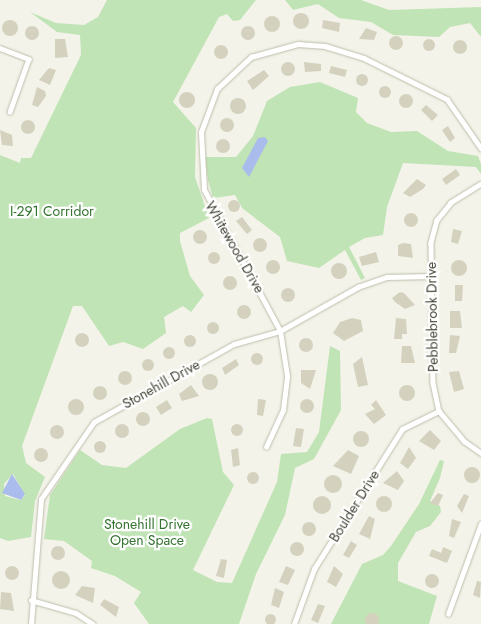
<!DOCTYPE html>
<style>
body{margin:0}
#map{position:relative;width:481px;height:624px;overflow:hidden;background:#f3f3e9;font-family:Jost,sans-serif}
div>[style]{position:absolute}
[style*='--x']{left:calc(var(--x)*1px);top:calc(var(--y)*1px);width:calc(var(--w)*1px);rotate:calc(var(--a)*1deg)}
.green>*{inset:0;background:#c0e4b5}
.water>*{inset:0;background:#aabceb}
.building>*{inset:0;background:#d4d2bf}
.round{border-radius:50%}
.roads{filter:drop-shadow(0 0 1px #bebdac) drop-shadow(0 0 1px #bebdac)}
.minor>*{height:4.5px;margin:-2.25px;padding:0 2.25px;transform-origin:2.25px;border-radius:2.25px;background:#fff}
span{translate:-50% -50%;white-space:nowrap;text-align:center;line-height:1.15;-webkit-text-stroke:4.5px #fff;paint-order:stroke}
.park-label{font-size:14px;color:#34732f}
.street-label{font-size:14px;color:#464538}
</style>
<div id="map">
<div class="green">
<div style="clip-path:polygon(evenodd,107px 0,256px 0,240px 20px,233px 21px,227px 14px,219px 17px,173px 102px,196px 128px,195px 177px,209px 218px,180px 233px,180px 241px,190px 276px,204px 295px,191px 312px,183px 306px,164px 317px,166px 333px,143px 349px,123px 342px,109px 346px,82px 306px,73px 306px,22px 446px,26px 463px,45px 477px,35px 501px,31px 537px,8px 541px,0 538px,0 155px,20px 163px,21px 158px,31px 158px,81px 55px,80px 35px,57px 32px,30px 12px,56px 23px,84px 25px,98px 17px,107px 0,13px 474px,25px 495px,20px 500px,5px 496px,4px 484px,13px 474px)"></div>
<div style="clip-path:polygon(285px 0,361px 0,389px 10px,481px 7px,481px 37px,470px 23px,450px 27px,439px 37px,393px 35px,371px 22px,339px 18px,318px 4px,293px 10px)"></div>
<div style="clip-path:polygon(320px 82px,358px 98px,356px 112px,367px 123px,391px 132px,417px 131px,448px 151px,478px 156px,481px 164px,481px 174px,476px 167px,403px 163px,387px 207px,383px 235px,365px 238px,349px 247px,365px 278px,361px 280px,345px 250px,319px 268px,287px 261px,280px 237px,242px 208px,235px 195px,213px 198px,208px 180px,205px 157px,236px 157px,253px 136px,267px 101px,290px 87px)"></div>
<div style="clip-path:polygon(330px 346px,340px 351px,341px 410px,314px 459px,295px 468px,285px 515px,256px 574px,239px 624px,149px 624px,134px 603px,141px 592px,115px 576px,91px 568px,92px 561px,64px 541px,44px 539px,50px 495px,80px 450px,102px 465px,126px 468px,180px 429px,207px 418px,212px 419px,223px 472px,234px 485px,193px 570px,217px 582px,232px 583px,277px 482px,281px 454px,307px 452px,319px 432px)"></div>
<div style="clip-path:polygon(440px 460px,444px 461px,440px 478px,430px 501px,440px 506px,441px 512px,430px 526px,416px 532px,398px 563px,398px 581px,437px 596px,429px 624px,331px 624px,362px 564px,383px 555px,391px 546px,419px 504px)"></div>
</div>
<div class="water">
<div style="clip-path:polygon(265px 137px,268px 141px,249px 177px,242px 168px,258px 138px)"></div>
<div style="clip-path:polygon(12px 474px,25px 494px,21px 500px,2px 493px)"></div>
</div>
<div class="building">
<div class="round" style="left:293px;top:13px;width:16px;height:16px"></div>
<div class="round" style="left:264px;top:16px;width:16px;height:16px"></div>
<div style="clip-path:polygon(323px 20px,340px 23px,339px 32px,322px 28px)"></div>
<div class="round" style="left:2px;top:20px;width:16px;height:16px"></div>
<div class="round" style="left:241px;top:26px;width:14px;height:14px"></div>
<div class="round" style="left:25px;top:26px;width:14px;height:14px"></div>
<div style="clip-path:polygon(366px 28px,377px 32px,374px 40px,359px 39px)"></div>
<div class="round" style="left:389px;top:36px;width:14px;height:14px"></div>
<div style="clip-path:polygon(55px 39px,65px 39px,68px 57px,55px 58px)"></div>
<div class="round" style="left:423px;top:39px;width:12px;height:12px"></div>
<div class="round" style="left:453px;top:40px;width:14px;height:14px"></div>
<div class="round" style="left:214px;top:45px;width:14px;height:14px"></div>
<div class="round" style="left:281px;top:62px;width:14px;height:14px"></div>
<div style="clip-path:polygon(304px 62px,321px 64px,321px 71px,305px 72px)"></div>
<div style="clip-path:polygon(331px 66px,347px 70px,345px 77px,329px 73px)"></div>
<div style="clip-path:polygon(49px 68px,56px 70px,50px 85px,39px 80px)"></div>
<div style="clip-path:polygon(264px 70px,269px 76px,253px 90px,247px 81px)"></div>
<div class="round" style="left:356px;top:74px;width:12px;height:12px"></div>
<div class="round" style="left:379px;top:86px;width:12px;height:12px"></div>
<div style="clip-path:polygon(37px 87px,45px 91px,46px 96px,38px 107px,32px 105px)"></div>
<div class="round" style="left:179px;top:92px;width:16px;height:16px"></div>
<div class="round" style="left:399px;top:94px;width:14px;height:14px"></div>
<div class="round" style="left:230px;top:98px;width:16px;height:16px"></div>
<div style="clip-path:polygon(426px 105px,438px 115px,432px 121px,421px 110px)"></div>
<div class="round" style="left:220px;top:118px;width:14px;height:14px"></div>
<div class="round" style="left:21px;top:120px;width:14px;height:14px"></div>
<div style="clip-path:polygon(448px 126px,455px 138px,450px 142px,442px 130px)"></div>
<div style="clip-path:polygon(0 130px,12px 135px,13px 146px,2px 145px)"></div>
<div class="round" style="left:216px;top:139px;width:14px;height:14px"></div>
<div style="clip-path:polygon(456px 169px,460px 175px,446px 185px,442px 179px)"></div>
<div style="clip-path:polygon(417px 179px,426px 185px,423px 189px,410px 197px,403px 193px)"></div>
<div class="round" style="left:228px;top:200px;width:12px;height:12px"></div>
<div class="round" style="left:404px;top:213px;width:14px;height:14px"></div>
<div style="clip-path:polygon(242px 217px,252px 230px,247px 234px,236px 221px)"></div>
<div style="clip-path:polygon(453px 229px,462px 231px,458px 244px,451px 242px)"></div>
<div class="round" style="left:193px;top:230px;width:14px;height:14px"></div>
<div class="round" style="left:253px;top:238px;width:14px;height:14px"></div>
<div style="clip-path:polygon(403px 243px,411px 244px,413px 258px,398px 256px,398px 245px)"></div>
<div class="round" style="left:208px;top:252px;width:12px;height:12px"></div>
<div style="clip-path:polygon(376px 252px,379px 262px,362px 266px,359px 257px)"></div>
<div class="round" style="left:451px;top:260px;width:16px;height:16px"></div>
<div class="round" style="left:266px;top:260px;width:14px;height:14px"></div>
<div class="round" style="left:331px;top:263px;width:16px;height:16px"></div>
<div class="round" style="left:223px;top:276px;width:14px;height:14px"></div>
<div style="clip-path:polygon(455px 285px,463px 285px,462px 301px,455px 301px)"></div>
<div class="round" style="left:281px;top:288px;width:14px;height:14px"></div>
<div style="clip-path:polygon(400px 292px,404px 293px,415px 305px,405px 309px,395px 302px,392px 298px)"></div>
<div class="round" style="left:237px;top:305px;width:14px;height:14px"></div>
<div style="clip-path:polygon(450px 311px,460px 311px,462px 328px,450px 328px)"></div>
<div style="clip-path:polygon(352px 318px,361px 320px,363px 331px,344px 341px,333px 333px,340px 322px)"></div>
<div style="clip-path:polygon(396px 318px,406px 319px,407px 334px,402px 334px,402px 339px,394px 339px)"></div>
<div class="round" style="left:207px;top:322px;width:12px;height:12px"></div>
<div class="round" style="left:75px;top:333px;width:14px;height:14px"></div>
<div class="round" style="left:184px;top:335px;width:12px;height:12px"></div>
<div style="clip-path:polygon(450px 335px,460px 336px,456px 353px,449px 353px)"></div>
<div class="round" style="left:299px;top:338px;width:14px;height:14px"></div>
<div style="clip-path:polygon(402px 346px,411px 346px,415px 363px,401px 363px)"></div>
<div class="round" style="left:163px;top:347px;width:12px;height:12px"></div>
<div class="round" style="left:251px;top:353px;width:12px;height:12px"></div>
<div style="clip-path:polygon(362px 357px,368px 385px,358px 387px,353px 364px)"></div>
<div class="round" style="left:142px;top:359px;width:12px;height:12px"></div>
<div style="clip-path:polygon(236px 359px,239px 365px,225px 375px,222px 368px)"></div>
<div style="clip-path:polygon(301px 370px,316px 370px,310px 389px,301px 383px)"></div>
<div class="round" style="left:118px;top:371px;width:14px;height:14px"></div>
<div style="clip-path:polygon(459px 371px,464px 389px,454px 392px,449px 372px)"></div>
<div class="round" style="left:202px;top:374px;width:16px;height:16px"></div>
<div style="clip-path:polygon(191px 385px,199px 396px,182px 401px,179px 394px)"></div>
<div class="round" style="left:399px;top:385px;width:16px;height:16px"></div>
<div class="round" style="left:93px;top:386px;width:14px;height:14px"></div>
<div class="round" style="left:300px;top:399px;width:14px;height:14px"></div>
<div style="clip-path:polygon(258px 399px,266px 400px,263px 416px,257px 415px)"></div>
<div class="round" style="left:68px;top:399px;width:16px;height:16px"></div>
<div style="clip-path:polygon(167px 400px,172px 408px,161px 415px,156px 407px)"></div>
<div style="clip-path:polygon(376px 400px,386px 415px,374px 424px,365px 414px,375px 409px,371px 405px)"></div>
<div class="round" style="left:136px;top:412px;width:14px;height:14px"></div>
<div class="round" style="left:231px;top:424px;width:12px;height:12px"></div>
<div class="round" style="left:115px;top:424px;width:14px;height:14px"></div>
<div class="round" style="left:50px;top:425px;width:14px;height:14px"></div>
<div style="clip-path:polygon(296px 428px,304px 429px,301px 447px,293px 446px)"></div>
<div style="clip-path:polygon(430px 430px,441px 441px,434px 450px,419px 441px)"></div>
<div class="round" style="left:353px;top:431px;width:16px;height:16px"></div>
<div class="round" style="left:94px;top:441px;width:12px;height:12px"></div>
<div style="clip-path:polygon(409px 447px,416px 458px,408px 469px,400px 463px)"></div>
<div style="clip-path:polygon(238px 448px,240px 465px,233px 467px,231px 450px)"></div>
<div class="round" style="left:34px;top:448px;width:14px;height:14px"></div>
<div style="clip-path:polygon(348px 450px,359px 456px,351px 474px,333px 466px)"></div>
<div class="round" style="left:464px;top:467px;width:16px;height:16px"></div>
<div style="clip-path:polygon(397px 471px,404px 481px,398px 490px,383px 483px)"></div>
<div class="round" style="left:247px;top:472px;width:12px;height:12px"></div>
<div class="round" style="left:324px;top:475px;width:18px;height:18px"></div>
<div style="clip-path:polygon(438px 493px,443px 495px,438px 506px,430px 503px)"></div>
<div style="clip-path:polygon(464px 494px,469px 496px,462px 513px,457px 506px)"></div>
<div class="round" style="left:376px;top:496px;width:16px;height:16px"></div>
<div class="round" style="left:313px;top:496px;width:18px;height:18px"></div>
<div style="clip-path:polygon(369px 516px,375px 519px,370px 539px,359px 534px)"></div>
<div style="clip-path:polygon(452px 519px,461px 522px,454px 538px,449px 536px)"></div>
<div class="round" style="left:302px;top:522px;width:14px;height:14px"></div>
<div style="clip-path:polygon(351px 541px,357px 545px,349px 558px,343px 555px)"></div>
<div class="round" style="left:290px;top:542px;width:14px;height:14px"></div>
<div class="round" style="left:51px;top:546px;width:14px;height:14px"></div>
<div style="clip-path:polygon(443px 547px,452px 551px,447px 563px,429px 556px,432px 549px,441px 553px)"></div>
<div style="clip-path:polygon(221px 559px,227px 560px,224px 578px,216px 576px)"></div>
<div style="clip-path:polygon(286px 566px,295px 570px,288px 585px,279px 582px)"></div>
<div style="clip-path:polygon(334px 566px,343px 574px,336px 587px,327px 582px)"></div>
<div class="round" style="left:5px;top:566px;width:14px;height:14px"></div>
<div class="round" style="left:52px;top:571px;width:18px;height:18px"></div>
<div class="round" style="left:425px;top:574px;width:14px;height:14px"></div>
<div style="clip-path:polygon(477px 581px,481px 582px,480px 598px,473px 595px)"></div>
<div style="clip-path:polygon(82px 586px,95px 588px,93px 603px,75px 595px)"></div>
<div style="clip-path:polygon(275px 588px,284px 592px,279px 608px,271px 605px)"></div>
<div style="clip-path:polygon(1px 592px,11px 593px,14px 611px,0 609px)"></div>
<div style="clip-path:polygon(104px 599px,119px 607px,116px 617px,100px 605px)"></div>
<div style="clip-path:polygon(318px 604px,325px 606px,318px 623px,311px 620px)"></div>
<div class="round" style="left:365px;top:613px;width:14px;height:14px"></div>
<div class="round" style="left:264.5px;top:613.5px;width:11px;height:11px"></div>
</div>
<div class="roads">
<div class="minor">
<div style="--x:0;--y:48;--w:31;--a:21"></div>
<div style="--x:29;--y:59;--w:56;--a:109.7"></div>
<div style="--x:481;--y:184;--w:36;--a:148"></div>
<div style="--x:451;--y:203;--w:22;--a:129"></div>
<div style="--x:437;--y:220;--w:24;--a:105"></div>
<div style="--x:431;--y:243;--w:140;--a:89.2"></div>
<div style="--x:433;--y:383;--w:29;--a:78"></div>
<div style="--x:439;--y:411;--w:39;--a:50"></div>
<div style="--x:464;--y:441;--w:21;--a:35"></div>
<div style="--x:266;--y:447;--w:41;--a:-65.3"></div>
<div style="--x:283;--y:410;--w:34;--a:-83"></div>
<div style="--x:287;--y:376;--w:46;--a:-98.8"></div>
<div style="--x:280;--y:331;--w:160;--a:-118.3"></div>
<div style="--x:204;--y:190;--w:58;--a:-93"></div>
<div style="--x:201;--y:132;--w:46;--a:-69.6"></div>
<div style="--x:217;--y:89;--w:47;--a:-43.3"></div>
<div style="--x:251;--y:57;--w:49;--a:-15.5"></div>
<div style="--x:298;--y:44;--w:27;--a:4"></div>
<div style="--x:325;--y:46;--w:41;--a:17.1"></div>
<div style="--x:364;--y:58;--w:93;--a:26.3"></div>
<div style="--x:447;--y:99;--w:60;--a:55.2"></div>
<div style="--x:31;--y:600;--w:47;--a:16.1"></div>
<div style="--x:76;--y:613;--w:20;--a:33"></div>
<div style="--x:448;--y:614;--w:96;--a:-69.9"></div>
<div style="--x:31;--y:624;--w:125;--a:-85.4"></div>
<div style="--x:41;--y:499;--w:93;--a:-55.5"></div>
<div style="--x:94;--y:422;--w:160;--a:-29.1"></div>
<div style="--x:234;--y:344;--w:48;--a:-15.8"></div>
<div style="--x:280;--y:331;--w:90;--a:-29.4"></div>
<div style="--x:358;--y:287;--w:31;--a:-19"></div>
<div style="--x:387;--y:277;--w:45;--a:-1.3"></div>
<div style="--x:294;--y:624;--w:59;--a:-70"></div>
<div style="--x:314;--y:569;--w:165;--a:-57.8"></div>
<div style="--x:402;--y:429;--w:41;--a:-25.9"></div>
</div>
</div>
<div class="park-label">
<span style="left:52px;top:211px">I-291 Corridor</span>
<span style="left:147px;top:532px">Stonehill Drive<br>Open Space</span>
</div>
<div class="street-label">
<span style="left:235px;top:247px;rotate:60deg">Whitewood Drive</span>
<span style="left:432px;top:317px;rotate:-91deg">Pebblebrook Drive</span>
<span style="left:161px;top:384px;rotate:-29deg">Stonehill Drive</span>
<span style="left:354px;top:506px;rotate:-58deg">Boulder Drive</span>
</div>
</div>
